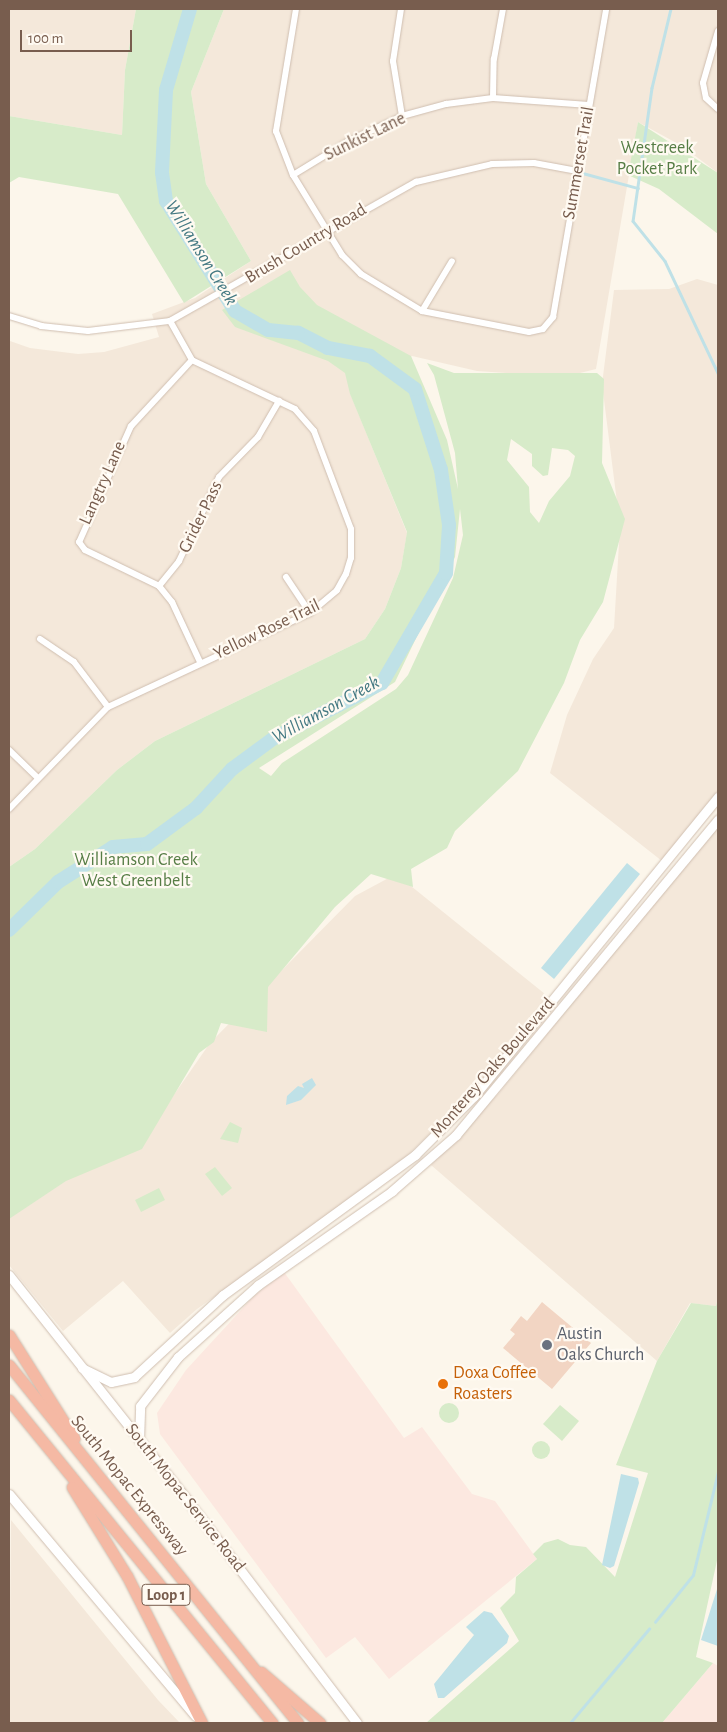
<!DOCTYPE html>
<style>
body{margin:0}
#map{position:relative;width:727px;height:1732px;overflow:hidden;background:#fcf6eb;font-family:"Alegreya Sans",sans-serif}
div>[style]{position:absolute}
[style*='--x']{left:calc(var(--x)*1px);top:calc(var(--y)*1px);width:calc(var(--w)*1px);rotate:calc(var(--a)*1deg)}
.residential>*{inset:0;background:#f4e8da}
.commercial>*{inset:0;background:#fce8e0}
.green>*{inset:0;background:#d7ebc9}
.round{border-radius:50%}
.water>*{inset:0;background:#bfe1e7}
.stream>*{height:2.5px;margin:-1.25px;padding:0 1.25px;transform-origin:1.25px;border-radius:1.25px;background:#bfe1e7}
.river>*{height:14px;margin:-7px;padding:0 7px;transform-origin:7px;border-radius:7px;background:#bfe1e7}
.building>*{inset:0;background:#f2d5c3}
.roads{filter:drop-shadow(0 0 1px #cfbeb0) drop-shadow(0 0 1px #cfbeb0)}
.street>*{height:6px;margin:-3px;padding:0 3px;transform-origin:3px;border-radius:3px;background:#fff}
.secondary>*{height:9px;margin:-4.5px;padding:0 4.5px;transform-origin:4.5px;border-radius:4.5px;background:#fff}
.highway>*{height:11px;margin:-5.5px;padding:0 5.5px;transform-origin:5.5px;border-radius:5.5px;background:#f5b9a4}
.dots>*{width:14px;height:14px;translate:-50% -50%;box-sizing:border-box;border:2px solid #fffaf2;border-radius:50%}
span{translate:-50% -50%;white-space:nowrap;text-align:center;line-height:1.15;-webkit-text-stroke:4.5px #fffaf2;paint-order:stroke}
.shield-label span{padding:1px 4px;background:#fffaf2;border:1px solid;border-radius:4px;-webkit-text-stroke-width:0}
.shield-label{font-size:16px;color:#785d4e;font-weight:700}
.street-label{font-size:18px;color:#785d4e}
.park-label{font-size:18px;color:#567d45}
.worship-label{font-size:18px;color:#5b616d}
.left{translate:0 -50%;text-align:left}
.food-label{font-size:18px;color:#c56008}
.water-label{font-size:19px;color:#447983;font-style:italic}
.frame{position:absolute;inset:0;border:10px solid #785d4e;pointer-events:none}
.scale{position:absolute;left:20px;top:30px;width:112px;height:22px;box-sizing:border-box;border:2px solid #785d4e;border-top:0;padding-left:6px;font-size:15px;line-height:18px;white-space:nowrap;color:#785d4e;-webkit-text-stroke:4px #fffaf2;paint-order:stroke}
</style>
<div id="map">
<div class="residential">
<div style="clip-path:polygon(9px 9px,136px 9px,125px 70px,122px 135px,9px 116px)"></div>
<div style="clip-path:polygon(224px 9px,718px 9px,718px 173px,682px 146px,638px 122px,596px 369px,564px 377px,477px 371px,412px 356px,350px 393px,407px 533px,401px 568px,385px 609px,365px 639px,155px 741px,117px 770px,35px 849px,9px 867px,9px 344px,10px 341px,30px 348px,78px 354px,104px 352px,159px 337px,152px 314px,195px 298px,251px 261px,206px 184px,191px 92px)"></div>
<div style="clip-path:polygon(697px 279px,718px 285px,718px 792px,662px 861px,550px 773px,567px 715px,593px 659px,614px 628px,620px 526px,602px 384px,614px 290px,669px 289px)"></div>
<div style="clip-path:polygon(718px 825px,718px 1298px,716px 1306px,690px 1303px,657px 1361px,431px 1165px,499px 1093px)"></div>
<div style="clip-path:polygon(396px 874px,550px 998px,477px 1087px,396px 1167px,197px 1309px,170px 1333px,123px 1281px,63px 1331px,9px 1265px,9px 1205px,155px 1122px,210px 1043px,355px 896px)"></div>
<div style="clip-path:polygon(11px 1520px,158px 1700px,180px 1723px,9px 1723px)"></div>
</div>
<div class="commercial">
<div style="clip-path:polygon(284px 1272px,404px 1438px,422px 1427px,472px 1494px,495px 1501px,537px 1559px,389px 1679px,355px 1637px,326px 1658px,160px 1434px,157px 1413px,186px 1370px,254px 1296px)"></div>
<div style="clip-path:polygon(713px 1663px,718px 1666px,718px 1723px,662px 1723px)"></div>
</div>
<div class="green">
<div style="clip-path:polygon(136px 9px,224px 9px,191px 92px,206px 184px,251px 261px,184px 303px,118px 194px,19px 177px,9px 183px,9px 116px,122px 135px,125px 70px)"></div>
<div style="clip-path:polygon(638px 122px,718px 173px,718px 234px,659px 189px,628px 175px)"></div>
<div style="clip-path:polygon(evenodd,290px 270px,300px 287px,317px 305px,411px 356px,447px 440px,458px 489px,455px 453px,434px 375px,427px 363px,454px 373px,597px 373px,604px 379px,602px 463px,625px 519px,603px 602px,580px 640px,564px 683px,518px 771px,455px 831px,447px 848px,411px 869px,413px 887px,371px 874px,335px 907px,268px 987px,267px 1032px,221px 1023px,214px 1042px,199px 1053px,142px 1149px,66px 1181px,9px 1219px,9px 867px,35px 849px,117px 770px,155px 741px,365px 639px,385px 609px,401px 568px,407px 532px,350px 394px,345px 373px,328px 361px,235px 327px,222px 310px,290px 270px,511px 439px,532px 454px,532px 466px,543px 476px,548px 475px,552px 448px,568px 450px,575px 456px,570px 476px,549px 501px,539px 523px,530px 512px,529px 487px,507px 460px,511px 439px,290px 270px,460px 509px,463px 535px,453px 578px,408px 675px,396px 689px,282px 763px,271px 776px,259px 768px,395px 682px,455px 557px,460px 509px)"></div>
<div style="clip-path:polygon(230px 1122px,242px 1128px,238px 1143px,220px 1139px)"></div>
<div style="clip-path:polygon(215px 1167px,232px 1188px,222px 1196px,205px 1174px)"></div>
<div style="clip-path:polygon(159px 1188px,165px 1200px,141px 1212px,135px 1200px)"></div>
<div style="clip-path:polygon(718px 1298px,718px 1556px,696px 1657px,713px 1663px,662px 1723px,426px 1723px,519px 1641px,500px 1608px,515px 1593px,516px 1577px,537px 1559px,533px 1554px,544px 1543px,558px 1539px,570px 1545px,586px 1547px,615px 1577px,648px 1473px,616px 1465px,657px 1361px,691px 1303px,716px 1306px)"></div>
<div class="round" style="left:439px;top:1403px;width:20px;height:20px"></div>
<div style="clip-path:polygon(560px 1405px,579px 1421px,562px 1441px,543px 1424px)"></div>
<div class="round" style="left:532px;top:1441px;width:18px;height:18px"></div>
</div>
<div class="water">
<div style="clip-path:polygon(627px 863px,640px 874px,554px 979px,541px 968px)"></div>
<div style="clip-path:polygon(312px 1078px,316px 1085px,301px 1100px,286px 1105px,287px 1096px,298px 1086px,304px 1088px,302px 1084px)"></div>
<div style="clip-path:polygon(621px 1474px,638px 1478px,639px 1483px,614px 1566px,610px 1568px,602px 1565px)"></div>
<div style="clip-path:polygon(718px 1586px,718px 1646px,701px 1640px)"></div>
<div style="clip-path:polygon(484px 1611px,492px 1613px,509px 1636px,507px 1643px,444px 1698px,438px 1698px,434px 1684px,474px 1635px,466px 1627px)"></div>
</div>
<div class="stream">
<div style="--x:671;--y:9;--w:81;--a:103.5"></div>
<div style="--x:652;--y:88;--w:134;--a:98.1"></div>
<div style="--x:633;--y:221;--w:51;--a:51.3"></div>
<div style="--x:665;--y:261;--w:124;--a:64.7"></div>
<div style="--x:579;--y:172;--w:61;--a:15.2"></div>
<div style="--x:655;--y:1622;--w:60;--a:-51"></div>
<div style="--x:693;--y:1575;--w:106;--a:-76.4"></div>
<div style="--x:570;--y:1723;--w:123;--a:-50"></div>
</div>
<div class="river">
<div style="--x:9;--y:930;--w:69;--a:-44.4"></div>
<div style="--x:58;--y:882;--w:65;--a:-32.5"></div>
<div style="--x:113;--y:847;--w:34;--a:-5"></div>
<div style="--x:147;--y:844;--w:61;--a:-36.3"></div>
<div style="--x:196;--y:808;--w:53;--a:-47.3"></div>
<div style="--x:232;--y:769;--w:52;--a:-36.4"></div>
<div style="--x:274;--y:738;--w:121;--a:-27"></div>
<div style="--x:382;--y:683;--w:127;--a:-59.8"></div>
<div style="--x:446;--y:573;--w:48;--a:-86.4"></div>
<div style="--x:449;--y:525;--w:56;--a:-98.3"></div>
<div style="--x:441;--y:470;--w:85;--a:-107.8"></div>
<div style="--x:415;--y:389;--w:56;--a:-143.7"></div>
<div style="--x:370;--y:356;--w:43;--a:-169.2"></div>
<div style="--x:328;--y:348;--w:34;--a:-153"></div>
<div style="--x:298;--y:333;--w:30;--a:-174"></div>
<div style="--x:268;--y:330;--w:38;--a:-150"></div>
<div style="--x:235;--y:311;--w:130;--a:-122.1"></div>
<div style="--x:166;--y:201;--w:29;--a:-98"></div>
<div style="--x:162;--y:172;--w:82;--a:-87.2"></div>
<div style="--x:166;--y:90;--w:84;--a:-73.5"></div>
</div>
<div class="building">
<div style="clip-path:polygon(542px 1302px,591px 1343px,552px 1389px,503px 1348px,515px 1334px,510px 1330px,521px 1316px,527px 1321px)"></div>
</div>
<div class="roads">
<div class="street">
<div style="--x:296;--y:9;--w:124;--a:99.3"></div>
<div style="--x:276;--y:131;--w:47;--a:68.9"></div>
<div style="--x:293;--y:175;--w:94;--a:58.5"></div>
<div style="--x:342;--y:255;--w:27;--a:45"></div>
<div style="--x:361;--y:274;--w:71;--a:31.2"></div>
<div style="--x:422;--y:311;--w:109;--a:11.1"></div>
<div style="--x:529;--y:332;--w:14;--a:-12"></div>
<div style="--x:543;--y:329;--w:16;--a:-50"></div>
<div style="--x:553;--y:317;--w:313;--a:-80.2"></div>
<div style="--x:401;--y:9;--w:53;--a:98.7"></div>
<div style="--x:393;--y:61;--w:56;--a:80.7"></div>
<div style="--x:718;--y:31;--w:54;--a:106.1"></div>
<div style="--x:703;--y:83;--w:15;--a:79"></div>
<div style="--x:706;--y:98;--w:16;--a:43"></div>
<div style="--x:493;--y:98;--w:39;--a:-89"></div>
<div style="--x:494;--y:59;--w:51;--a:-79.8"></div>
<div style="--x:293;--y:175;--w:63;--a:-31.4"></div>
<div style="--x:347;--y:142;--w:61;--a:-25.3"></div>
<div style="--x:402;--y:116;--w:46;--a:-15.3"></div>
<div style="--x:446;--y:104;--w:47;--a:-7.3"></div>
<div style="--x:493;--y:98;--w:96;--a:4.2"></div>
<div style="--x:422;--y:311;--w:58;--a:-59"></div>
<div style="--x:9;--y:316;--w:34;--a:17"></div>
<div style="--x:41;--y:326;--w:47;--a:6.1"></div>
<div style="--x:88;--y:331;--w:83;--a:-7"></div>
<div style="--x:170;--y:321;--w:283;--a:-29.5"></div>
<div style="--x:416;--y:182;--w:78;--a:-13.3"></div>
<div style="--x:492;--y:164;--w:42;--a:-1.4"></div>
<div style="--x:534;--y:163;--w:44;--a:10.5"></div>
<div style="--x:192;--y:360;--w:90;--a:132.7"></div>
<div style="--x:131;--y:426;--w:127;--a:114.1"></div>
<div style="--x:79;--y:542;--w:10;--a:53"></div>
<div style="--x:85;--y:550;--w:82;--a:25.9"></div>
<div style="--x:159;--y:586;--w:21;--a:51"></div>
<div style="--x:172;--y:602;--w:66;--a:65"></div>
<div style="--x:286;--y:577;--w:43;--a:56.3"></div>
<div style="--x:159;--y:586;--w:32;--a:-51"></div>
<div style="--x:179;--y:561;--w:93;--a:-64.5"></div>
<div style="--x:219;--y:477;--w:56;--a:-45.7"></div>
<div style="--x:258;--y:437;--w:42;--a:-59.7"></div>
<div style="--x:40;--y:639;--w:41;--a:34.1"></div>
<div style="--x:74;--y:662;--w:56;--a:52.9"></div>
<div style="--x:9;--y:750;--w:40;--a:44"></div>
<div style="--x:9;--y:809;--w:142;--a:-45.9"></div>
<div style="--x:108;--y:707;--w:223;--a:-25"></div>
<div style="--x:310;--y:613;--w:35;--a:-40"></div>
<div style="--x:337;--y:590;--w:18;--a:-61"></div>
<div style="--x:346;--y:574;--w:17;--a:-73"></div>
<div style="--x:351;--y:558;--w:29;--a:-90"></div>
<div style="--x:351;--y:529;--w:105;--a:-110.7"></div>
<div style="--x:314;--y:431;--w:29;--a:-131"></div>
<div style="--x:295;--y:409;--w:114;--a:-154.6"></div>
<div style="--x:192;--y:360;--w:45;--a:-119.4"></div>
</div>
<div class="secondary">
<div style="--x:9;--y:1275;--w:293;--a:51.6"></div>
<div style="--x:191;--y:1505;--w:274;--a:52.7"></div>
<div style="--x:82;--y:1368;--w:32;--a:26"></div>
<div style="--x:111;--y:1382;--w:24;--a:-12"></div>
<div style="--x:134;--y:1377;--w:121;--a:-42.7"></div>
<div style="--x:223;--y:1295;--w:238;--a:-36.1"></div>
<div style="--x:415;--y:1155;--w:83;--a:-45"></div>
<div style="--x:474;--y:1096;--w:386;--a:-50.8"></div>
<div style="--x:139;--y:1440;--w:34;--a:-88"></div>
<div style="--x:140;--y:1406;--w:62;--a:-52.2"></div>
<div style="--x:178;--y:1357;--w:108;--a:-42"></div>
<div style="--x:258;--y:1285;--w:164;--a:-35"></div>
<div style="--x:392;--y:1191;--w:85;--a:-41.2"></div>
<div style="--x:456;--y:1135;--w:410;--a:-50.3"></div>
<div style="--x:9;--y:1494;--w:290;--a:50"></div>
</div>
<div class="highway">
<div style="--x:9;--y:1335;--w:122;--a:57.7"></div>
<div style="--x:9;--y:1365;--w:460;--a:51.1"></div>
<div style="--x:9;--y:1400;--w:417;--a:50.8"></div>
<div style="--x:72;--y:1487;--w:105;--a:58.3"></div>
<div style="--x:127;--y:1576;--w:165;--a:63"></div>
<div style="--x:261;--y:1672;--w:78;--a:40.8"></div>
</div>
</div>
<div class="dots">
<div style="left:547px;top:1345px;background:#6b7280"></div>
<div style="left:443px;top:1384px;background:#e8710a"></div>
</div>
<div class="shield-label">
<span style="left:166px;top:1595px">Loop 1</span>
</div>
<div class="street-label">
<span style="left:365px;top:137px;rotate:-26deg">Sunkist Lane</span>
<span style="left:579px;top:163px;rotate:-80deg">Summerset Trail</span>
<span style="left:306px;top:244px;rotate:-31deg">Brush Country Road</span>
<span style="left:103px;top:483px;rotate:-66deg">Langtry Lane</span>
<span style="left:201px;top:517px;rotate:-64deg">Grider Pass</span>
<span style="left:267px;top:630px;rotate:-26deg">Yellow Rose Trail</span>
<span style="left:493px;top:1068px;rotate:-49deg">Monterey Oaks Boulevard</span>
<span style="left:129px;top:1486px;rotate:51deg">South Mopac Expressway</span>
<span style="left:185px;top:1498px;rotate:52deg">South Mopac Service Road</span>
</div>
<div class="park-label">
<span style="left:657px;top:159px">Westcreek<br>Pocket Park</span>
<span style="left:136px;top:871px">Williamson Creek<br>West Greenbelt</span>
</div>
<div class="worship-label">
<span class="left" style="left:557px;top:1345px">Austin<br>Oaks Church</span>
</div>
<div class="food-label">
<span class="left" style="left:453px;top:1384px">Doxa Coffee<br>Roasters</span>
</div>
<div class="water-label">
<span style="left:201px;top:253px;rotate:58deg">Williamson Creek</span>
<span style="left:326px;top:710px;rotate:-29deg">Williamson Creek</span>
</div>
<div class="frame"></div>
<div class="scale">100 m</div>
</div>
